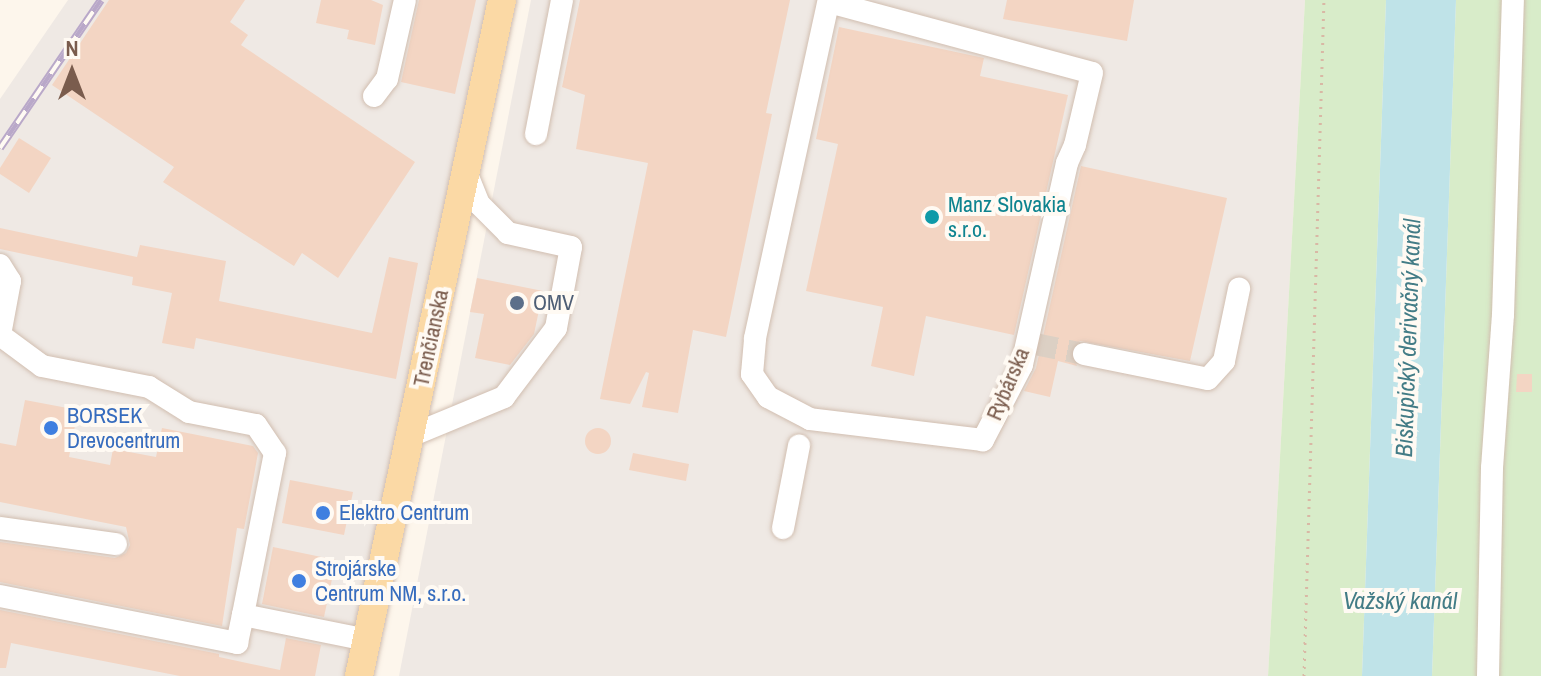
<!DOCTYPE html>
<meta charset="utf-8">
<style>
body{margin:0}
#map{position:relative;width:1541px;height:676px;overflow:hidden;background:#fdf6ec;font-family:"Archivo Narrow",sans-serif}
div>[style]{position:absolute}
[style*='--x']{left:calc(var(--x)*1px);top:calc(var(--y)*1px);width:calc(var(--w)*1px);rotate:calc(var(--a)*1deg)}
.industrial>*{inset:0;background:#efe9e4}
.green>*{inset:0;background:#d8ecc9}
.water>*{inset:0;background:#bfe3e8}
.building>*{inset:0;background:#f3d5c3}
.round{border-radius:50%}
.minor-tunnel>*{height:22px;margin-top:-11px;transform-origin:0;background:repeating-linear-gradient(90deg,#dcd0c4 0 22px,transparent 0 33px)}
.path>*{height:3px;margin-top:-1.5px;transform-origin:0;background:repeating-linear-gradient(90deg,#d9b8a5 0 2px,transparent 0 8px)}
.roads{filter:drop-shadow(0 0 2px #d1beb0) drop-shadow(0 0 2px #d1beb0)}
.minor>*{height:22px;margin:-11px;padding:0 11px;transform-origin:11px;border-radius:11px;background:#fff}
.major>*{height:28px;margin:-14px;padding:0 14px;transform-origin:14px;border-radius:14px;background:#fbd9a5}
.rail>*{height:8px;margin-top:-4px;transform-origin:0;background:repeating-linear-gradient(90deg,#fffaf3 0 15px,#b9a8c9 0 30px);box-sizing:border-box;border-block:2px solid #b9a8c9}
.dots>*{width:22px;height:22px;translate:-50% -50%;box-sizing:border-box;border:4px solid #fffaf3;border-radius:50%}
span{translate:-50% -50%;white-space:nowrap;text-align:center;line-height:1.15;-webkit-text-stroke:8px #fffaf3;paint-order:stroke}
.culture-label{font-size:22px;color:#0d838f}
.left{translate:0 -50%;text-align:left}
.service-label{font-size:22px;color:#4e5e75}
.street-label{font-size:22px;color:#7a5c4d}
.shop-label{font-size:22px;color:#366cbe}
.water-label{font-size:24px;color:#437c86;font-style:italic}
.north{position:absolute;left:32px;top:32px;width:80px;height:80px;-webkit-text-stroke:6px #fffaf3;paint-order:stroke;rotate:0deg;font-size:22px;font-weight:700;line-height:32px;text-align:center;color:#7a5c4d}
.north::after{content:'';display:block;margin:auto;width:28px;height:36px;background:#7a5c4d;clip-path:polygon(50% 0,100% 100%,50% 72%,0 100%)}
</style>
<div id="map">
<div class="industrial">
<div style="clip-path:polygon(68px 0,496px 0,359px 676px,0 676px,0 99px)"></div>
<div style="clip-path:polygon(531px 0,1305px 0,1268px 676px,399px 676px)"></div>
</div>
<div class="green">
<div style="clip-path:polygon(1305px 0,1386px 0,1362px 676px,1268px 676px)"></div>
<div style="clip-path:polygon(1456px 0,1541px 0,1541px 676px,1432px 676px)"></div>
</div>
<div class="water">
<div style="clip-path:polygon(1386px 0,1456px 0,1432px 676px,1362px 676px)"></div>
</div>
<div class="building">
<div style="clip-path:polygon(109px 0,245px 0,230px 22px,248px 35px,241px 45px,415px 162px,338px 278px,302px 253px,294px 266px,163px 182px,174px 167px,52px 85px)"></div>
<div style="clip-path:polygon(321px 0,371px 0,383px 5px,375px 45px,347px 39px,349px 30px,316px 23px)"></div>
<div style="clip-path:polygon(419px 0,476px 0,455px 94px,401px 82px)"></div>
<div style="clip-path:polygon(580px 0,790px 0,766px 113px,772px 114px,726px 337px,693px 330px,678px 413px,642px 407px,649px 373px,646px 372px,630px 404px,600px 399px,648px 163px,576px 149px,585px 95px,562px 87px)"></div>
<div style="clip-path:polygon(1007px 0,1134px 0,1127px 41px,1003px 19px)"></div>
<div style="clip-path:polygon(839px 27px,984px 58px,980px 76px,1068px 95px,1014px 335px,926px 316px,914px 376px,871px 366px,883px 307px,806px 291px,838px 144px,816px 139px)"></div>
<div style="clip-path:polygon(19px 138px,51px 158px,29px 193px,0 174px,0 168px)"></div>
<div style="clip-path:polygon(1081px 166px,1227px 198px,1190px 361px,1080px 341px,1070px 352px,1077px 366px,1058px 361px,1050px 397px,1024px 391px,1036px 368px)"></div>
<div style="clip-path:polygon(0 228px,137px 257px,140px 245px,226px 261px,219px 301px,372px 333px,389px 257px,418px 263px,396px 379px,196px 338px,194px 349px,162px 343px,172px 293px,132px 285px,133px 277px,0 249px)"></div>
<div style="clip-path:polygon(477px 278px,543px 291px,534px 334px,510px 365px,475px 358px,484px 314px,470px 312px)"></div>
<div style="clip-path:polygon(1517px 374px,1532px 374px,1532px 392px,1516px 392px)"></div>
<div style="clip-path:polygon(25px 400px,78px 410px,69px 457px,110px 465px,113px 449px,156px 457px,162px 428px,253px 446px,258px 453px,251px 492px,244px 529px,237px 528px,222px 626px,0 582px,0 542px,115px 558px,126px 553px,130px 545px,126px 527px,0 502px,0 443px,16px 446px)"></div>
<div class="round" style="left:585px;top:428px;width:26px;height:26px"></div>
<div style="clip-path:polygon(633px 453px,689px 464px,686px 481px,629px 470px)"></div>
<div style="clip-path:polygon(290px 480px,353px 492px,344px 535px,282px 523px)"></div>
<div style="clip-path:polygon(273px 547px,336px 560px,324px 617px,262px 604px)"></div>
<div style="clip-path:polygon(0 610px,219px 654px,219px 657px,280px 670px,286px 638px,321px 645px,315px 676px,180px 676px,11px 643px,6px 668px,0 668px)"></div>
</div>
<div class="minor-tunnel">
<div style="--x:1035;--y:344;--w:50;--a:11.5"></div>
</div>
<div class="path">
<div style="--x:1304;--y:676;--w:676;--a:-88.31"></div>
</div>
<div class="roads">
<div class="minor">
<div style="--x:829;--y:2;--w:272;--a:15.1"></div>
<div style="--x:1092;--y:73;--w:74;--a:103.3"></div>
<div style="--x:1075;--y:145;--w:20;--a:114"></div>
<div style="--x:1067;--y:163;--w:207;--a:102.6"></div>
<div style="--x:1022;--y:365;--w:85;--a:117.5"></div>
<div style="--x:983;--y:440;--w:174;--a:-173.1"></div>
<div style="--x:810;--y:419;--w:47;--a:-152.4"></div>
<div style="--x:768;--y:397;--w:28;--a:-125"></div>
<div style="--x:752;--y:374;--w:36;--a:-85"></div>
<div style="--x:755;--y:338;--w:346;--a:-77.7"></div>
<div style="--x:374;--y:96;--w:21;--a:-53"></div>
<div style="--x:387;--y:79;--w:81;--a:-77.2"></div>
<div style="--x:536;--y:134;--w:136;--a:-79"></div>
<div style="--x:0;--y:265;--w:19;--a:58"></div>
<div style="--x:10;--y:281;--w:55;--a:100.5"></div>
<div style="--x:0;--y:335;--w:52;--a:36.4"></div>
<div style="--x:42;--y:366;--w:109;--a:11.1"></div>
<div style="--x:149;--y:387;--w:47;--a:32"></div>
<div style="--x:189;--y:412;--w:68;--a:11"></div>
<div style="--x:256;--y:425;--w:34;--a:56"></div>
<div style="--x:275;--y:453;--w:165;--a:101.2"></div>
<div style="--x:243;--y:615;--w:126;--a:11.4"></div>
<div style="--x:1084;--y:354;--w:126;--a:11.4"></div>
<div style="--x:1208;--y:379;--w:24;--a:-48"></div>
<div style="--x:1224;--y:361;--w:74;--a:-78.2"></div>
<div style="--x:410;--y:436;--w:102;--a:-22.5"></div>
<div style="--x:504;--y:397;--w:86;--a:-53"></div>
<div style="--x:556;--y:328;--w:82;--a:-79.5"></div>
<div style="--x:571;--y:247;--w:65;--a:-167.5"></div>
<div style="--x:508;--y:233;--w:41;--a:-135"></div>
<div style="--x:479;--y:204;--w:35;--a:-112"></div>
<div style="--x:0;--y:528;--w:117;--a:7.9"></div>
<div style="--x:783;--y:528;--w:84;--a:-79"></div>
<div style="--x:0;--y:596;--w:242;--a:11.2"></div>
<div style="--x:237;--y:643;--w:29;--a:-78"></div>
<div style="--x:1488;--y:676;--w:208;--a:-88.9"></div>
<div style="--x:1492;--y:468;--w:153;--a:-85.9"></div>
<div style="--x:1503;--y:315;--w:315;--a:-88.2"></div>
</div>
<div class="major">
<div style="--x:359;--y:676;--w:691;--a:-78.06"></div>
</div>
</div>
<div class="rail">
<div style="--x:0;--y:148;--w:179;--a:-55.7"></div>
</div>
<div class="dots">
<div style="left:932px;top:217px;background:#0f9aa8"></div>
<div style="left:517px;top:303px;background:#5c6f8a"></div>
<div style="left:51px;top:428px;background:#3f7fe0"></div>
<div style="left:323px;top:513px;background:#3f7fe0"></div>
<div style="left:299px;top:581px;background:#3f7fe0"></div>
</div>
<div class="culture-label">
<span class="left" style="left:948px;top:217px">Manz Slovakia<br>s.r.o.</span>
</div>
<div class="service-label">
<span class="left" style="left:533px;top:303px">OMV</span>
</div>
<div class="street-label">
<span style="left:431px;top:338px;rotate:-78deg">Trenčianska</span>
<span style="left:1008px;top:384px;rotate:-67deg">Rybárska</span>
</div>
<div class="shop-label">
<span class="left" style="left:67px;top:428px">BORSEK<br>Drevocentrum</span>
<span class="left" style="left:339px;top:513px">Elektro Centrum</span>
<span class="left" style="left:315px;top:581px">Strojárske<br>Centrum NM, s.r.o.</span>
</div>
<div class="water-label">
<span style="left:1408px;top:338px;rotate:-88deg">Biskupický derivačný kanál</span>
<span style="left:1400px;top:601px">Važský kanál</span>
</div>
<div class="north">N</div>
</div>
